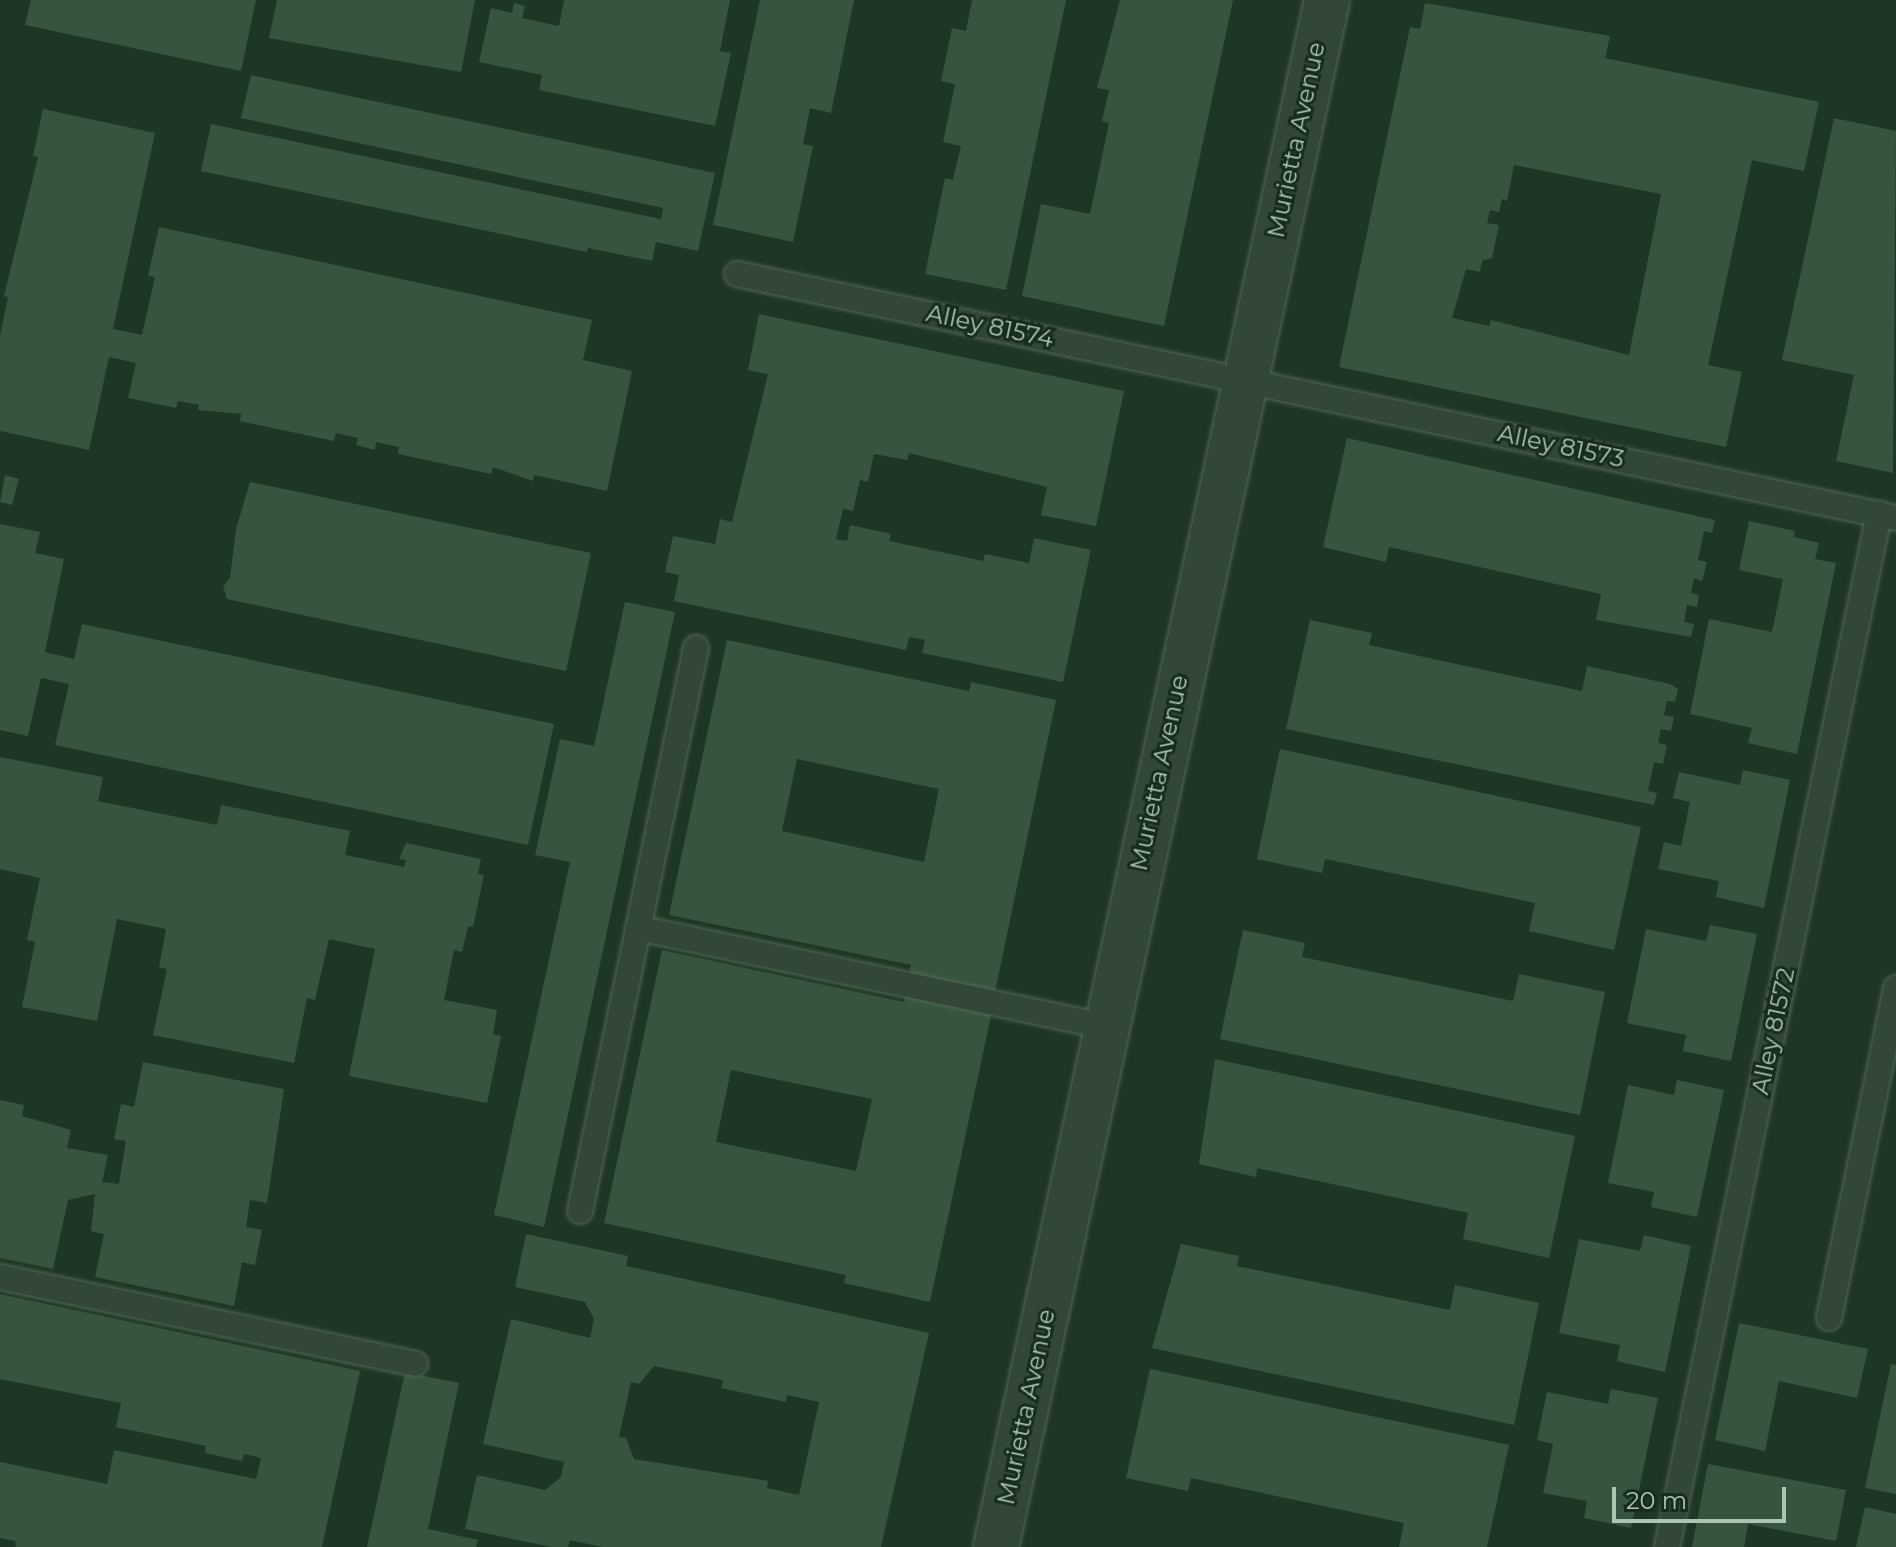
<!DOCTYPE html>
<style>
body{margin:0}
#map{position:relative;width:1896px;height:1547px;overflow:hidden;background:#1e3724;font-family:Montserrat,sans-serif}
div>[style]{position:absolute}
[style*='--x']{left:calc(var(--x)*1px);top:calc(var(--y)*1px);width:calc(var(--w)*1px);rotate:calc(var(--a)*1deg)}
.building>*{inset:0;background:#37553e}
.roads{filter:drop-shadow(0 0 2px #506655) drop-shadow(0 0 2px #506655)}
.lane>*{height:24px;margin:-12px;padding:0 12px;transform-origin:12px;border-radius:12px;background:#324737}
.street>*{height:44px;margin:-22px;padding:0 22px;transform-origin:22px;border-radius:22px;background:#324737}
span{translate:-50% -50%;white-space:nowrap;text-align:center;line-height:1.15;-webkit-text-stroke:6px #182c1d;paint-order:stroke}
.street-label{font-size:24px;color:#acc5b2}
.scale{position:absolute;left:1612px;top:1487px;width:174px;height:36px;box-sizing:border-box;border:4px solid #acc5b2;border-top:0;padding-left:10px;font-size:24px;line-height:28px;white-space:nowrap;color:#acc5b2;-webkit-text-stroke:6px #182c1d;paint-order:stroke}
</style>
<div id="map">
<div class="building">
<div style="clip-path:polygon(31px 0,256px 0,241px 71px,25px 25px)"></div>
<div style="clip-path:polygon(277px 0,475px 0,461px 72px,269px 38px)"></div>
<div style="clip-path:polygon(564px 0,730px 0,720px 51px,731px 53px,715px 126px,539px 90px,542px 75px,479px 62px,491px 8px,512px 13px,514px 3px,525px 6px,522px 18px,559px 26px)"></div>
<div style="clip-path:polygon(760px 0,854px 0,831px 113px,810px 108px,803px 144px,813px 146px,793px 242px,713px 225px)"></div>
<div style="clip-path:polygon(972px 0,1066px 0,1006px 290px,925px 274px,945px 178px,953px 180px,961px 146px,943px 142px,955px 84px,941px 81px,952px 28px,966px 31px)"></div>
<div style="clip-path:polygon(1120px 0,1233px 0,1164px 326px,1022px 296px,1041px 204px,1090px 214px,1109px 123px,1102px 121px,1109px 90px,1097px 88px)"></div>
<div style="clip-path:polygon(evenodd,1425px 3px,1610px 36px,1605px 58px,1819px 102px,1804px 171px,1752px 160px,1708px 365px,1742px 372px,1726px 447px,1339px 367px,1410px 27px,1420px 29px,1425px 3px,1514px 165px,1661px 194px,1629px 355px,1491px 320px,1489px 326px,1452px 318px,1466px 269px,1480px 272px,1482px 261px,1492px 258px,1499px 225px,1487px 223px,1490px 210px,1499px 212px,1502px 199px,1507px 201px,1514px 165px)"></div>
<div style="clip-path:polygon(251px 75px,715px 173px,698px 251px,656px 242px,652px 261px,588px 248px,587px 252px,201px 171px,211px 124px,661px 219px,663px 208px,241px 118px)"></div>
<div style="clip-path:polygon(43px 109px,155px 133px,113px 329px,142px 335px,155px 277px,148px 276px,159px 227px,592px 320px,583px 360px,632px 371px,607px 491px,534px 475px,533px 481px,493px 467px,491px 474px,398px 454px,399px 447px,376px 442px,375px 450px,356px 445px,358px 438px,336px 433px,334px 441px,240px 421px,241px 414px,198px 410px,199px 405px,178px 401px,176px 408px,128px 398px,136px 363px,109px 357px,89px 450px,0 431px,0 336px,8px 297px,4px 296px,38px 157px,33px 156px)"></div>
<div style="clip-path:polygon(1834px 118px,1896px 131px,1893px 473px,1836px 461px,1854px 375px,1782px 360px)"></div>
<div style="clip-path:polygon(759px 314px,1124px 391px,1096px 526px,1041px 515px,1047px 487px,909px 453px,907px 460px,874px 454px,868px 482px,860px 480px,853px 511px,843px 509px,836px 539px,847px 541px,850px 525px,891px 534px,889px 541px,983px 561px,985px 554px,1029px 563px,1034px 538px,1091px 550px,1063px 682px,922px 653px,925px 640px,909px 637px,906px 650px,674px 601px,679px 575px,665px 572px,673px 536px,715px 544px,720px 519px,732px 522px,768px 374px,748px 370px)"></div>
<div style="clip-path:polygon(1347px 438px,1715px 520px,1712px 533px,1704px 531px,1698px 560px,1707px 562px,1702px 581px,1694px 578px,1691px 593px,1699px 595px,1697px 607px,1687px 605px,1684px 622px,1694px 624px,1691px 637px,1596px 620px,1601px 594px,1389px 547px,1386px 562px,1323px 547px)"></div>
<div style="clip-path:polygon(5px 475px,19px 479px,12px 505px,0 502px)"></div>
<div style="clip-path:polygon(250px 482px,591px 553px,566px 671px,227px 599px,223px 586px,230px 578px,236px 529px)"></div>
<div style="clip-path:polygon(1749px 521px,1795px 531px,1794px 537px,1819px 543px,1815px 559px,1836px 563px,1797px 754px,1748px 743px,1752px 728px,1690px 714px,1709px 619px,1772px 632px,1783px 579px,1739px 570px)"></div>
<div style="clip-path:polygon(0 524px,40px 532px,35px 553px,64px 559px,45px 652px,74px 659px,82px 624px,554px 724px,528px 845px,55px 745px,69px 684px,41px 678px,28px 736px,0 730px)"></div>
<div style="clip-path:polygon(625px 602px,675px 612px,544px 1227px,494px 1215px,570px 862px,535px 855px,560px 739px,594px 746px)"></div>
<div style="clip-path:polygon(1310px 620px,1372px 633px,1369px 645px,1582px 691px,1587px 666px,1670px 684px,1678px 689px,1675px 702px,1667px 701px,1664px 715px,1674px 717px,1671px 731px,1661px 729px,1658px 743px,1667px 745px,1663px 764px,1654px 762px,1648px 791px,1657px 793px,1654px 805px,1286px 729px)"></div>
<div style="clip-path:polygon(evenodd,727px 640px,969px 691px,971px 682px,1056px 700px,995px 992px,909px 973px,911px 965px,669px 915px,727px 640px,797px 759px,939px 789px,924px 862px,782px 831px,797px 759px)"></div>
<div style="clip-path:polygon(1280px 749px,1641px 827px,1614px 950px,1529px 931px,1535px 903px,1325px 859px,1322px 873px,1257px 859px)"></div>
<div style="clip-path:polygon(0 757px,103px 777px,98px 801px,217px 825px,221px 805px,350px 831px,345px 855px,404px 867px,406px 860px,399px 859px,406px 843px,481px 859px,478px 874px,484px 875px,473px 927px,468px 926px,462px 952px,454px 950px,444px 1000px,497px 1010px,493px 1034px,501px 1036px,487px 1103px,349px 1076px,375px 949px,329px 939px,315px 1000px,307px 998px,294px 1063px,153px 1035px,167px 969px,159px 967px,166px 929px,117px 919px,97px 1021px,22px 1007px,35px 942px,27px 940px,40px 878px,0 869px)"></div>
<div style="clip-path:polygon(1743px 770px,1790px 780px,1764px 908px,1716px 897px,1719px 881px,1658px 869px,1664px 842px,1681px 846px,1690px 802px,1673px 798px,1679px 772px,1740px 785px)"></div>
<div style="clip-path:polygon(1710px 925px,1757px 934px,1731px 1061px,1683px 1051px,1686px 1035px,1627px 1023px,1646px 929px,1706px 941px)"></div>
<div style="clip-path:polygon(1243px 930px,1305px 943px,1302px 957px,1513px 1001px,1519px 974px,1605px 992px,1580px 1115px,1220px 1039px)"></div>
<div style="clip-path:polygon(evenodd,662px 950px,904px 1002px,906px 992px,992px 1011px,930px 1302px,844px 1283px,846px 1275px,604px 1223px,662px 950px,731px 1070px,872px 1099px,856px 1171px,716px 1142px,731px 1070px)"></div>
<div style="clip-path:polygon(1215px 1059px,1575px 1136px,1549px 1258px,1463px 1239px,1468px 1213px,1257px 1168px,1256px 1177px,1199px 1164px)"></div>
<div style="clip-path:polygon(143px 1062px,284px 1089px,267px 1203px,250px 1200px,246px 1227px,262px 1230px,255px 1265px,242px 1262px,234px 1306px,95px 1277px,104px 1234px,91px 1231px,95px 1194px,68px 1200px,53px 1269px,0 1258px,0 1100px,24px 1105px,22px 1116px,71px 1130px,67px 1148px,108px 1155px,102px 1182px,119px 1184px,126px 1141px,114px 1139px,121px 1104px,134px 1107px)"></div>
<div style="clip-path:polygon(1677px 1080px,1724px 1090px,1697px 1217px,1651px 1207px,1654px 1192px,1608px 1183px,1628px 1085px,1674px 1095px)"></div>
<div style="clip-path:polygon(evenodd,526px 1234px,628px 1256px,626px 1266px,929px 1333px,881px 1547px,602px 1547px,570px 1540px,568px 1547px,552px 1547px,465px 1529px,477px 1475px,545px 1490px,561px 1477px,564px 1462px,483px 1444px,511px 1319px,590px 1338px,594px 1319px,585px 1302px,515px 1287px,526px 1234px,654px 1366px,723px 1380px,721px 1388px,786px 1402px,787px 1395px,819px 1402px,799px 1495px,767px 1488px,768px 1481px,634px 1459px,626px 1438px,619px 1437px,631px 1382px,639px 1384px,654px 1366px)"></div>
<div style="clip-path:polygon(1644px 1235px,1691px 1246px,1665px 1372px,1617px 1361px,1620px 1345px,1559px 1333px,1579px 1239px,1640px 1251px)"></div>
<div style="clip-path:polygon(1181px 1244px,1239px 1256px,1237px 1266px,1450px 1310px,1455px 1285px,1539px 1303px,1514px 1425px,1152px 1348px)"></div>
<div style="clip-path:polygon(0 1294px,360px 1371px,322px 1547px,16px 1547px,15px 1541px,0 1538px,0 1462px,107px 1484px,114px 1450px,256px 1479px,261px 1458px,244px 1454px,242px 1461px,205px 1453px,206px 1446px,116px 1427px,121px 1403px,0 1379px)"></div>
<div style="clip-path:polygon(1739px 1323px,1868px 1349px,1857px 1398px,1779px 1381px,1765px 1451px,1715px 1440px)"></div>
<div style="clip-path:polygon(1891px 1364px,1896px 1365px,1896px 1494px,1865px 1488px)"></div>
<div style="clip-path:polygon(1150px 1369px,1509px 1445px,1487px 1547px,1399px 1547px,1404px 1523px,1191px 1478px,1188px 1491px,1126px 1478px)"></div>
<div style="clip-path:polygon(405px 1372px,459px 1383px,428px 1529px,478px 1540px,476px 1547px,367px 1547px)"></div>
<div style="clip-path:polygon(1611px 1389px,1658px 1398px,1631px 1528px,1584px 1518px,1587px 1501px,1543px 1493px,1553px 1444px,1537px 1440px,1547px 1392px,1608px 1404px)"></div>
<div style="clip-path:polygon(1708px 1464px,1846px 1490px,1836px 1541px,1748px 1524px,1744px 1547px,1692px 1547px)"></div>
<div style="clip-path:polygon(1865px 1507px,1896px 1514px,1896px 1547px,1856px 1547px)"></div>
</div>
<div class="roads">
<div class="lane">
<div style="--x:737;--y:274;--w:1184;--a:11.89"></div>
<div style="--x:638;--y:928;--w:478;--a:11.9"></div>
<div style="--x:580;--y:1211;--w:575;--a:-78.36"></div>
<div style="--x:0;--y:1277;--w:424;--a:11.8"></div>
<div style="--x:1829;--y:1318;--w:337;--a:-78.5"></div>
<div style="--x:1667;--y:1547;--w:1055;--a:-78.4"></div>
</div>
<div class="street">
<div style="--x:996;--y:1547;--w:1582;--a:-77.92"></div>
</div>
</div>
<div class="street-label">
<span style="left:1296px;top:140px;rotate:-78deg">Murietta Avenue</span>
<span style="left:990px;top:326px;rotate:12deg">Alley 81574</span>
<span style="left:1561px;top:446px;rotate:12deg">Alley 81573</span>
<span style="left:1159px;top:773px;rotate:-78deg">Murietta Avenue</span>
<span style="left:1773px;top:1031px;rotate:-78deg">Alley 81572</span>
<span style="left:1026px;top:1407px;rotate:-78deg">Murietta Avenue</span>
</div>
<div class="scale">20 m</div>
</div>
